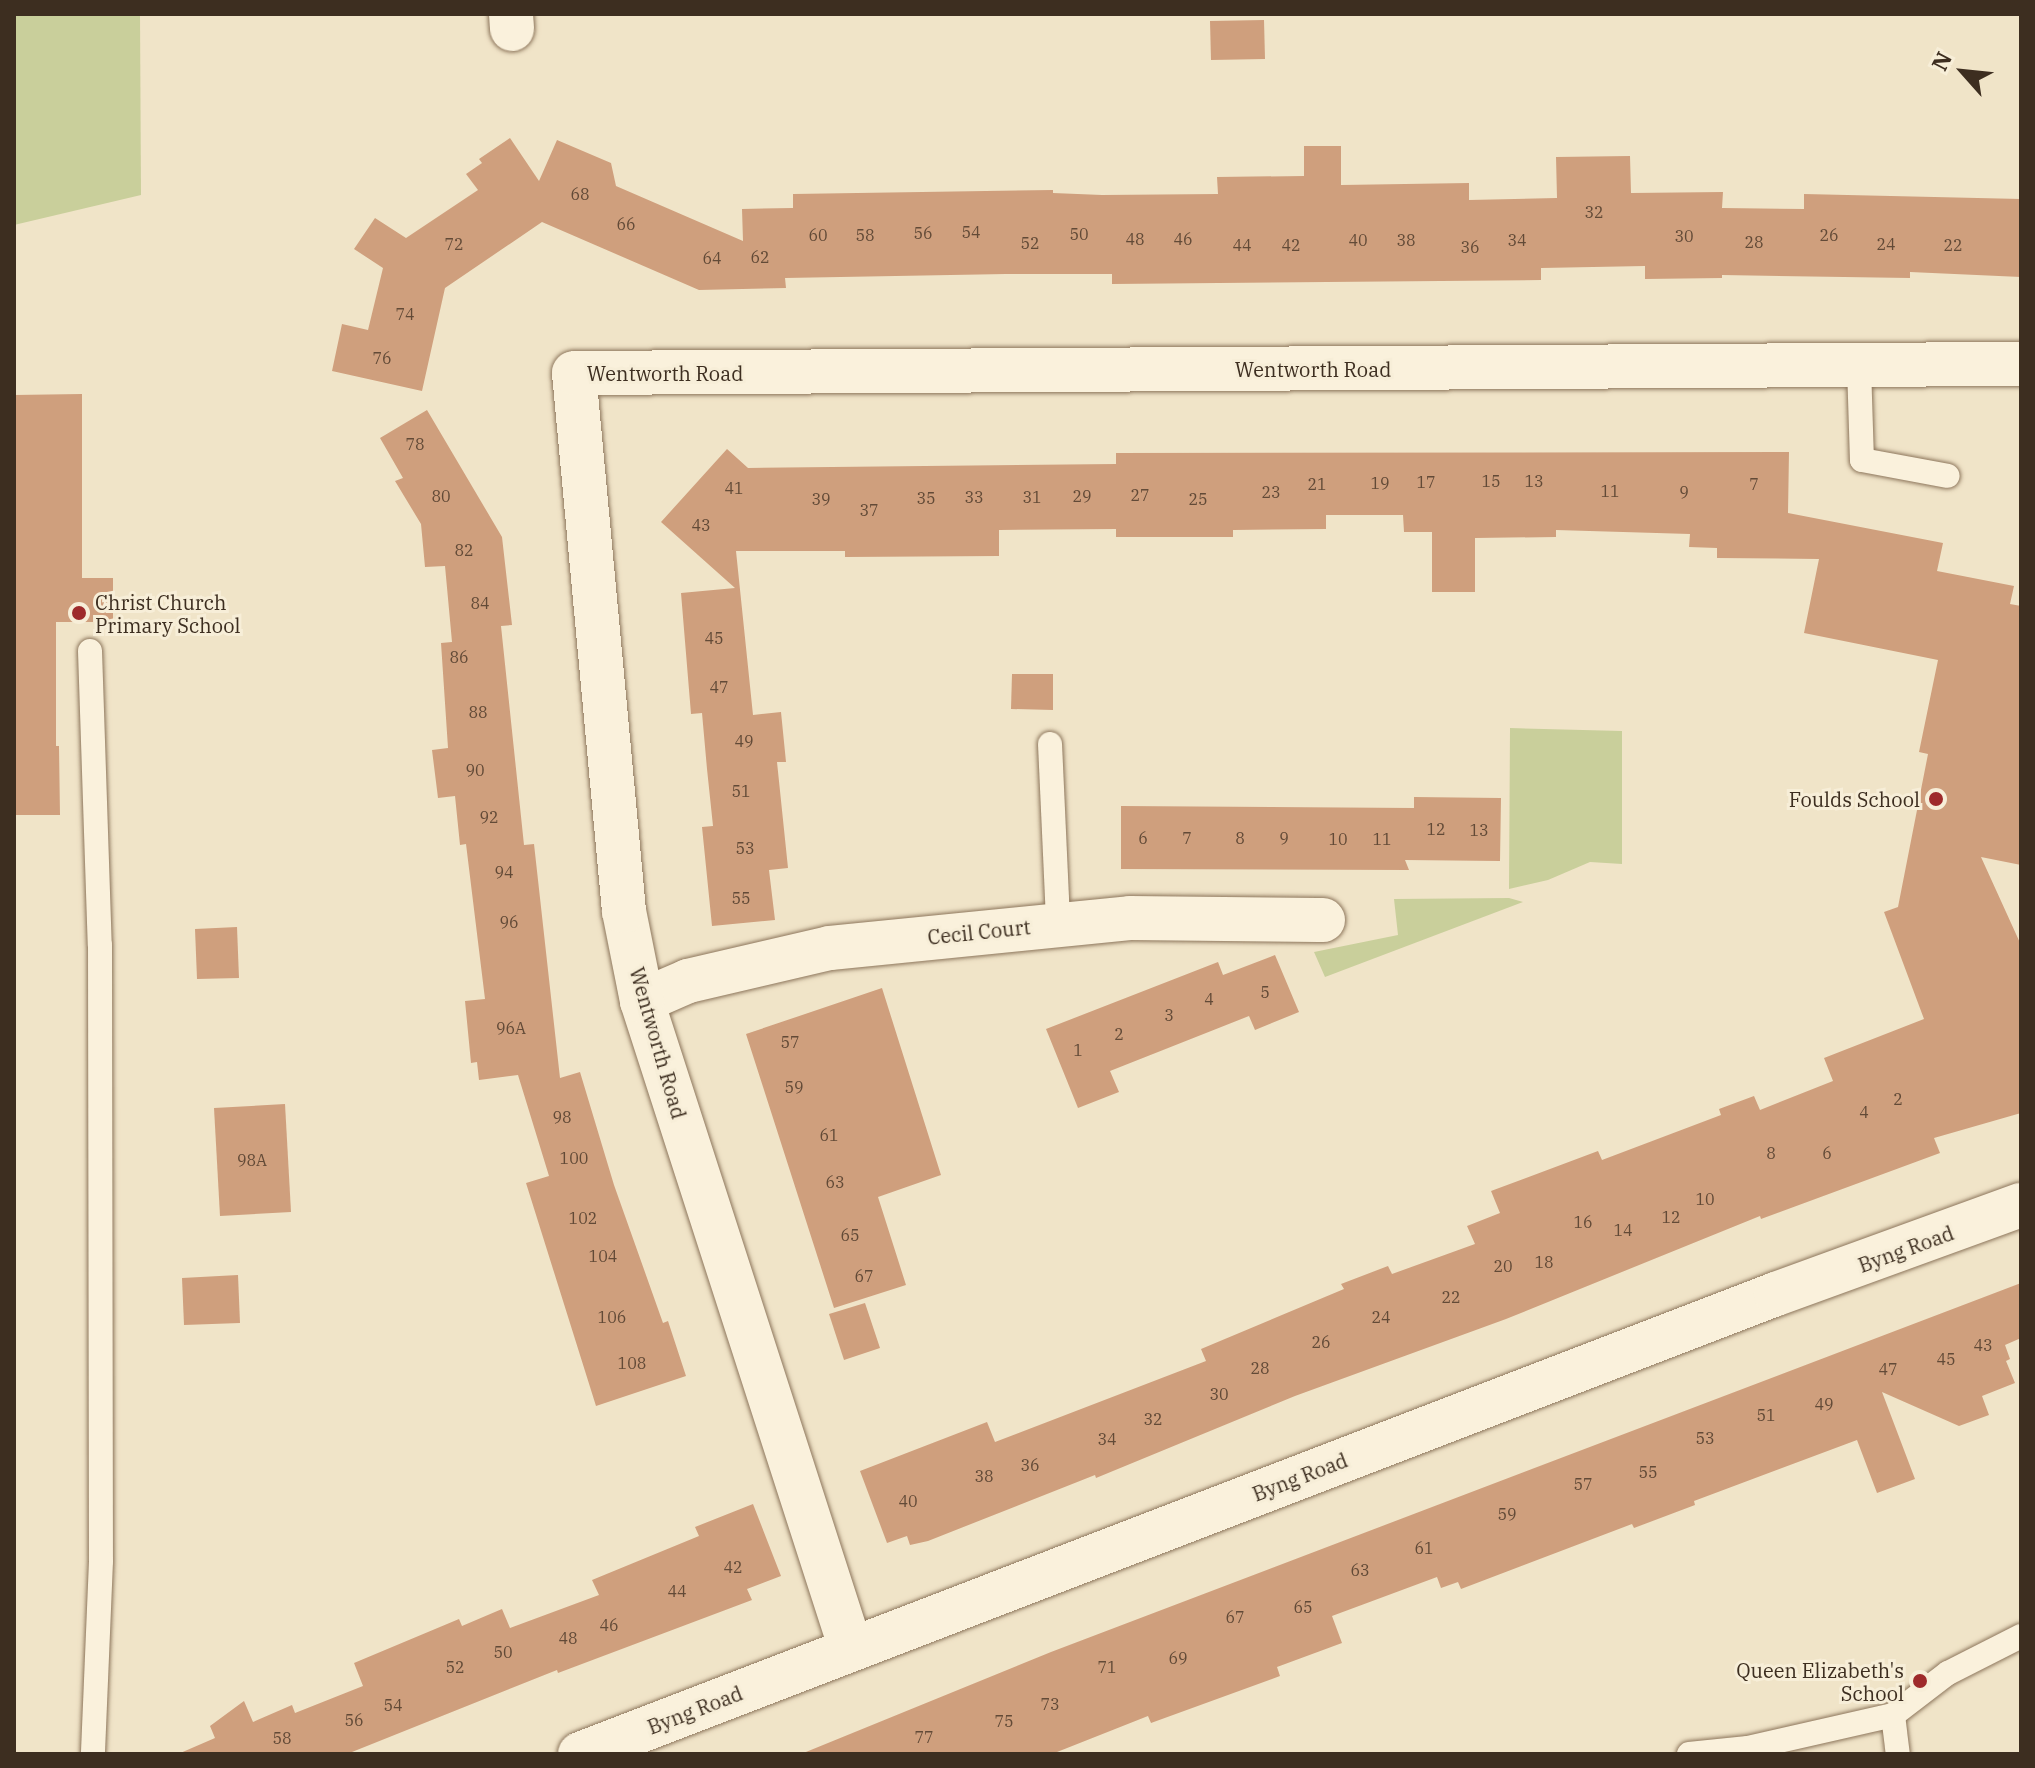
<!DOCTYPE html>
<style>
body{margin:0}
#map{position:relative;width:2035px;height:1768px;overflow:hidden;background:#f0e4c8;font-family:"IBM Plex Serif",serif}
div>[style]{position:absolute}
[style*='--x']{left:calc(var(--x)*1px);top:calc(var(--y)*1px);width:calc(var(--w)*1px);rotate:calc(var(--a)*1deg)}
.green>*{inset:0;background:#c9cf9b}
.building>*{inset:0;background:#cf9f7d}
.roads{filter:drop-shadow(0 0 2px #8d765c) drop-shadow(0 0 2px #8d765c)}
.lane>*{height:24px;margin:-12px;padding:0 12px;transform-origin:12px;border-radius:12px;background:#faf1dc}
.street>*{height:44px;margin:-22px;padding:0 22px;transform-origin:22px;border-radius:22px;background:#faf1dc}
.dots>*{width:22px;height:22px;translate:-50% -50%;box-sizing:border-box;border:4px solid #f7eed8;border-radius:50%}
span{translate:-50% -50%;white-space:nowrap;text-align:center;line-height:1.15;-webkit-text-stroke:6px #f7eed8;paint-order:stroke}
.number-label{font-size:16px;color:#624a37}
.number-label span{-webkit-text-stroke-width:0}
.street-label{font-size:20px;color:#3d2e20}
.poi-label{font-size:20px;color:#3d2e20}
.left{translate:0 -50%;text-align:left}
.right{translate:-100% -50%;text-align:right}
.frame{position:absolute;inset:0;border:16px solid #3d2e20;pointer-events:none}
.north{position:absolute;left:1923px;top:32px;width:80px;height:80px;-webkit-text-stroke:6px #f7eed8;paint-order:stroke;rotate:297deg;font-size:22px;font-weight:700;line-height:32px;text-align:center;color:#3d2e20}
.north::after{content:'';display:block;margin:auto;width:28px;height:36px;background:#3d2e20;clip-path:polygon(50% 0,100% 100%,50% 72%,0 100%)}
</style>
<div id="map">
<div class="green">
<div style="clip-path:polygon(14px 14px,140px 14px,141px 195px,14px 225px)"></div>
<div style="clip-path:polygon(1510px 728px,1622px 731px,1622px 864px,1590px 862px,1548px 880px,1509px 889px)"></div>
<div style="clip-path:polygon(1509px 898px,1523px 902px,1325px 977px,1314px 952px,1398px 935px,1394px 899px)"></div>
</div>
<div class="building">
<div style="clip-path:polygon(1264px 20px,1265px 59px,1211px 60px,1210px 21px)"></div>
<div style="clip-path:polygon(510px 138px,539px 181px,557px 140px,611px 163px,616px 186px,743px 241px,742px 209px,793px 208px,793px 194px,1053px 190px,1053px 193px,1102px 195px,1218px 194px,1217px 177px,1304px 176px,1304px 146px,1341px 146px,1341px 185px,1469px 183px,1469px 200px,1557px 198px,1556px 157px,1630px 156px,1631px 193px,1723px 192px,1722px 208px,1804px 209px,1804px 194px,2021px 199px,2021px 277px,1910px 272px,1910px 278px,1722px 275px,1722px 278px,1645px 279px,1645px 266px,1541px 268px,1541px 280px,1112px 284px,1112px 274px,1006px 274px,785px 278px,786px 288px,699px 290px,542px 222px,445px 288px,422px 391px,332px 371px,342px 324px,368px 330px,383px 268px,354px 249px,375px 218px,406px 238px,478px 190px,466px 174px,482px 163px,479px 159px)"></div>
<div style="clip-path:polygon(82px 394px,82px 578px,113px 578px,113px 622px,56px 622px,56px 746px,59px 746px,60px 815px,14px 815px,14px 395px)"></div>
<div style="clip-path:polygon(427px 410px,502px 537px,512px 625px,501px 626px,524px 845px,534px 844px,560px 1078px,580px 1072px,614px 1185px,663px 1323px,668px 1321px,686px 1376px,596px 1406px,526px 1183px,549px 1176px,518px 1075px,479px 1080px,477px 1062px,471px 1063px,465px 1001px,485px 999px,466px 844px,460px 845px,455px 796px,438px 798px,432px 750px,448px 748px,441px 643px,452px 642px,445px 566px,425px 567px,421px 524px,395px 481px,403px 478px,380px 438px)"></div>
<div style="clip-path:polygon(727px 449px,748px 468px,1116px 464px,1116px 453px,1789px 452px,1788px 513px,1943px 543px,1937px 571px,2014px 586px,2010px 604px,2021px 606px,2021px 865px,1981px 857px,2021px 945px,2021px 1113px,1934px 1138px,1940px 1153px,1761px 1219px,1760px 1216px,1506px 1319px,1295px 1396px,1096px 1478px,1095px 1475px,928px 1541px,910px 1545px,907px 1536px,887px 1543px,860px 1471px,987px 1422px,995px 1442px,1206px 1361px,1201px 1349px,1344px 1289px,1341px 1284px,1388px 1266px,1392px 1274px,1475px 1244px,1467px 1226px,1500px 1213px,1491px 1191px,1598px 1151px,1602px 1160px,1721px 1115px,1719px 1109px,1754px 1096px,1760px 1110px,1833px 1081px,1824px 1058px,1924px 1019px,1884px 912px,1898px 907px,1928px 754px,1919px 752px,1938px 660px,1804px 633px,1819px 559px,1717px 558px,1717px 548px,1689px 547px,1690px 534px,1556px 530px,1556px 537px,1475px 538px,1475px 592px,1432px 592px,1432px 532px,1404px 532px,1403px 515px,1326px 515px,1326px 529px,1233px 530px,1233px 537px,1116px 537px,1116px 529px,999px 530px,999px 556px,845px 557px,845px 551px,736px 551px,753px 715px,781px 712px,786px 762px,777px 762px,788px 868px,769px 870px,775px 920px,712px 926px,702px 827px,713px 826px,707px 769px,702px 713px,691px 714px,681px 593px,735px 588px,661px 522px)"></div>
<div style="clip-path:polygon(1012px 674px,1053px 674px,1053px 710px,1011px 709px)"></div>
<div style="clip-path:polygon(1414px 797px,1501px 798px,1500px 861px,1405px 860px,1409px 870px,1121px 869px,1121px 806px,1414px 808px)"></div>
<div style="clip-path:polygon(237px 927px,239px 978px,197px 979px,195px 929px)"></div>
<div style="clip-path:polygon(1275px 955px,1299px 1012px,1255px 1030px,1249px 1016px,1110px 1071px,1119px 1092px,1078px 1108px,1046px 1029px,1218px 962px,1223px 975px)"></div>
<div style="clip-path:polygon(882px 988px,941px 1175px,878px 1197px,906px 1285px,834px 1308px,746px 1034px)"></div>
<div style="clip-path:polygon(285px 1104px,291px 1212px,220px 1216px,214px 1108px)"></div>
<div style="clip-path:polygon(238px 1275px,240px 1323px,184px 1325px,182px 1278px)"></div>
<div style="clip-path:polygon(2021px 1283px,2021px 1338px,2005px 1345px,2010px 1359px,2006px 1361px,2015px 1383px,1982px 1396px,1989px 1415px,1959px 1426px,1882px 1392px,1915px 1479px,1877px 1493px,1857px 1440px,1694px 1501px,1695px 1505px,1634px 1528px,1632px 1524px,1461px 1589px,1458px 1582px,1441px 1588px,1437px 1577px,1332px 1616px,1342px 1643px,1277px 1667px,1280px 1676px,1151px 1723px,1148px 1716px,1052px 1754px,801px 1754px,1051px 1652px)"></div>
<div style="clip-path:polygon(865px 1303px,880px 1348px,844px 1360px,829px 1314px)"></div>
<div style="clip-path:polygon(753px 1504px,781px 1576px,747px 1589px,752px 1600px,558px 1673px,557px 1670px,347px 1754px,178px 1754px,215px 1738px,210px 1726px,244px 1701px,253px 1722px,292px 1705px,295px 1713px,363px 1686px,354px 1663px,459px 1619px,462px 1626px,502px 1609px,510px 1628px,599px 1595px,592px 1580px,699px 1536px,695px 1527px)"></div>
</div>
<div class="roads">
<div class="lane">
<div style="--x:1859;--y:366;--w:94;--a:88.2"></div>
<div style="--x:1862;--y:460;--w:87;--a:10.5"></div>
<div style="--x:90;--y:651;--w:294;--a:88.1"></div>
<div style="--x:100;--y:945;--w:616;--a:89.91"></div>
<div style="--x:101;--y:1561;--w:193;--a:92.4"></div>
<div style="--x:1050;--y:744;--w:179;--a:87.4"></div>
<div style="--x:1893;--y:1715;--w:39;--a:83"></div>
<div style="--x:1689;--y:1754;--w:59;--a:-5.8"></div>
<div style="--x:1748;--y:1748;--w:149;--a:-12.8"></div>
<div style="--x:1893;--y:1715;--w:69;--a:-37.4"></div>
<div style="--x:1948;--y:1673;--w:82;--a:-26.9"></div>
</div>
<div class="street">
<div style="--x:511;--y:14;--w:15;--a:86"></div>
<div style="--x:642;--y:1001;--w:50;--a:-23.5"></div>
<div style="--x:688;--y:981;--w:146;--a:-13.1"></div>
<div style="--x:830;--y:948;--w:301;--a:-5.7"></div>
<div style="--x:1130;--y:918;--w:193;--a:0.6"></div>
<div style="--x:851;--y:1649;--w:681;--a:-107.88"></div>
<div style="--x:642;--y:1001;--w:92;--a:-101.3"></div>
<div style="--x:624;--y:911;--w:540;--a:-95.31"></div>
<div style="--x:574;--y:373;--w:1447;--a:-0.36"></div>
<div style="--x:580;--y:1754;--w:1281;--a:-21.04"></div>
<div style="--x:1776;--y:1294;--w:261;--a:-20"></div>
</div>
</div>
<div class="dots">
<div style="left:79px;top:613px;background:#9e2a2b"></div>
<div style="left:1936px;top:799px;background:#9e2a2b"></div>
<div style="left:1920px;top:1681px;background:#9e2a2b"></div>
</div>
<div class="number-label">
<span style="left:580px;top:194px">68</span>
<span style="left:1594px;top:212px">32</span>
<span style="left:626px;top:224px">66</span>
<span style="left:971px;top:232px">54</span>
<span style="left:923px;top:233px">56</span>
<span style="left:1079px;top:234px">50</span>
<span style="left:818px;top:235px">60</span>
<span style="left:865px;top:235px">58</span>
<span style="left:1829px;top:235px">26</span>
<span style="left:1684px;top:236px">30</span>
<span style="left:1135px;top:239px">48</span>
<span style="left:1183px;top:239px">46</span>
<span style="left:1358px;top:240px">40</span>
<span style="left:1406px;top:240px">38</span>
<span style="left:1517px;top:240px">34</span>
<span style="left:1754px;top:242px">28</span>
<span style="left:1030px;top:243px">52</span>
<span style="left:454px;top:244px">72</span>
<span style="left:1886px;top:244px">24</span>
<span style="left:1242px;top:245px">44</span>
<span style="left:1291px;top:245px">42</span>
<span style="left:1953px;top:245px">22</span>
<span style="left:1470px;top:247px">36</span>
<span style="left:760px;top:257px">62</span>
<span style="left:712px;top:258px">64</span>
<span style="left:405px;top:314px">74</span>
<span style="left:382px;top:358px">76</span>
<span style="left:415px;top:444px">78</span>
<span style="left:1491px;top:481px">15</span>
<span style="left:1534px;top:481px">13</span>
<span style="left:1426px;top:482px">17</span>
<span style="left:1380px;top:483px">19</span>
<span style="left:1317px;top:484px">21</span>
<span style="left:1754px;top:484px">7</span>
<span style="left:734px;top:488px">41</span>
<span style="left:1610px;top:491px">11</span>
<span style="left:1271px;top:492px">23</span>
<span style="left:1684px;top:492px">9</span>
<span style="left:1140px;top:495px">27</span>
<span style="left:441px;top:496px">80</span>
<span style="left:1082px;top:496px">29</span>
<span style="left:974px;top:497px">33</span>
<span style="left:1032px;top:497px">31</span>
<span style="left:926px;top:498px">35</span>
<span style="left:821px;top:499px">39</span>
<span style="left:1198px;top:499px">25</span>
<span style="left:869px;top:510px">37</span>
<span style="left:701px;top:525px">43</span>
<span style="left:464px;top:550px">82</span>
<span style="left:480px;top:603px">84</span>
<span style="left:714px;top:638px">45</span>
<span style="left:459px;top:657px">86</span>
<span style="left:719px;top:687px">47</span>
<span style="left:478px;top:712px">88</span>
<span style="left:744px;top:741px">49</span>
<span style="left:475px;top:770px">90</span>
<span style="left:741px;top:791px">51</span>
<span style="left:489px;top:817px">92</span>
<span style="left:1436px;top:829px">12</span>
<span style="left:1479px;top:830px">13</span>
<span style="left:1143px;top:838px">6</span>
<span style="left:1187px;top:838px">7</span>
<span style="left:1240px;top:838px">8</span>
<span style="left:1284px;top:838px">9</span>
<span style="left:1338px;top:839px">10</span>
<span style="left:1382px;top:839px">11</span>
<span style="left:745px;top:848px">53</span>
<span style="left:504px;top:872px">94</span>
<span style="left:741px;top:898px">55</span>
<span style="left:509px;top:922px">96</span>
<span style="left:1265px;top:992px">5</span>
<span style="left:1209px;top:999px">4</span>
<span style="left:1169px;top:1015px">3</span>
<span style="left:511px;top:1028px">96A</span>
<span style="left:1119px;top:1034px">2</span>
<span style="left:790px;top:1042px">57</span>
<span style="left:1078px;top:1050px">1</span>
<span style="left:794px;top:1087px">59</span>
<span style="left:1898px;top:1099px">2</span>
<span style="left:1864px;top:1112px">4</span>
<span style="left:562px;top:1117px">98</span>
<span style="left:829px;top:1135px">61</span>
<span style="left:1771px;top:1153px">8</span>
<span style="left:1827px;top:1153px">6</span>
<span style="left:574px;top:1158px">100</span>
<span style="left:252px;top:1160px">98A</span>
<span style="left:835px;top:1182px">63</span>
<span style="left:1705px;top:1199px">10</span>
<span style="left:1671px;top:1217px">12</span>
<span style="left:583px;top:1218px">102</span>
<span style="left:1583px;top:1222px">16</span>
<span style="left:1623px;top:1230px">14</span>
<span style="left:850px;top:1235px">65</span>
<span style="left:603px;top:1256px">104</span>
<span style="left:1544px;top:1262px">18</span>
<span style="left:1503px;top:1266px">20</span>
<span style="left:864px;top:1276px">67</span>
<span style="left:1451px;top:1297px">22</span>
<span style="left:612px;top:1317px">106</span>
<span style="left:1381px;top:1317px">24</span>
<span style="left:1321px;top:1342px">26</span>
<span style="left:1983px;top:1345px">43</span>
<span style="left:1946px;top:1359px">45</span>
<span style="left:632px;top:1363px">108</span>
<span style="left:1260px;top:1368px">28</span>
<span style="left:1888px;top:1369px">47</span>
<span style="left:1219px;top:1394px">30</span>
<span style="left:1824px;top:1404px">49</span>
<span style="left:1766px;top:1415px">51</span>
<span style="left:1153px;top:1419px">32</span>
<span style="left:1705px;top:1438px">53</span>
<span style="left:1107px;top:1439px">34</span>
<span style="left:1030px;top:1465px">36</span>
<span style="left:1648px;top:1472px">55</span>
<span style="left:984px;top:1476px">38</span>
<span style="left:1583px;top:1484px">57</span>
<span style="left:908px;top:1501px">40</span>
<span style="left:1507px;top:1514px">59</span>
<span style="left:1424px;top:1548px">61</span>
<span style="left:733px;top:1567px">42</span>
<span style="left:1360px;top:1570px">63</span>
<span style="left:677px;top:1591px">44</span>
<span style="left:1303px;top:1607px">65</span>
<span style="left:1235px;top:1617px">67</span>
<span style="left:609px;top:1625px">46</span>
<span style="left:568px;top:1638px">48</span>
<span style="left:503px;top:1652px">50</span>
<span style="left:1178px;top:1658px">69</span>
<span style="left:455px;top:1667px">52</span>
<span style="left:1107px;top:1667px">71</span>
<span style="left:1050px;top:1704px">73</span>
<span style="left:393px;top:1705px">54</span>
<span style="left:354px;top:1720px">56</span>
<span style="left:1004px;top:1721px">75</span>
<span style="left:924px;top:1737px">77</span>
<span style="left:282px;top:1738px">58</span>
</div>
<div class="street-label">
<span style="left:1313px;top:369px">Wentworth Road</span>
<span style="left:665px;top:373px">Wentworth Road</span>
<span style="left:979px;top:932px;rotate:-6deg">Cecil Court</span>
<span style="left:658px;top:1043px;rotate:74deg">Wentworth Road</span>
<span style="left:1906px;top:1249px;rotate:-20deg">Byng Road</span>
<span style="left:1300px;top:1477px;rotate:-21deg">Byng Road</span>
<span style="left:695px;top:1710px;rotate:-21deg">Byng Road</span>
</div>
<div class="poi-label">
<span class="left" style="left:95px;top:614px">Christ Church<br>Primary School</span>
<span class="right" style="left:1920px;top:799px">Foulds School</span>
<span class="right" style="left:1904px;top:1682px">Queen Elizabeth's<br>School</span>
</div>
<div class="frame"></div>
<div class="north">N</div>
</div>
